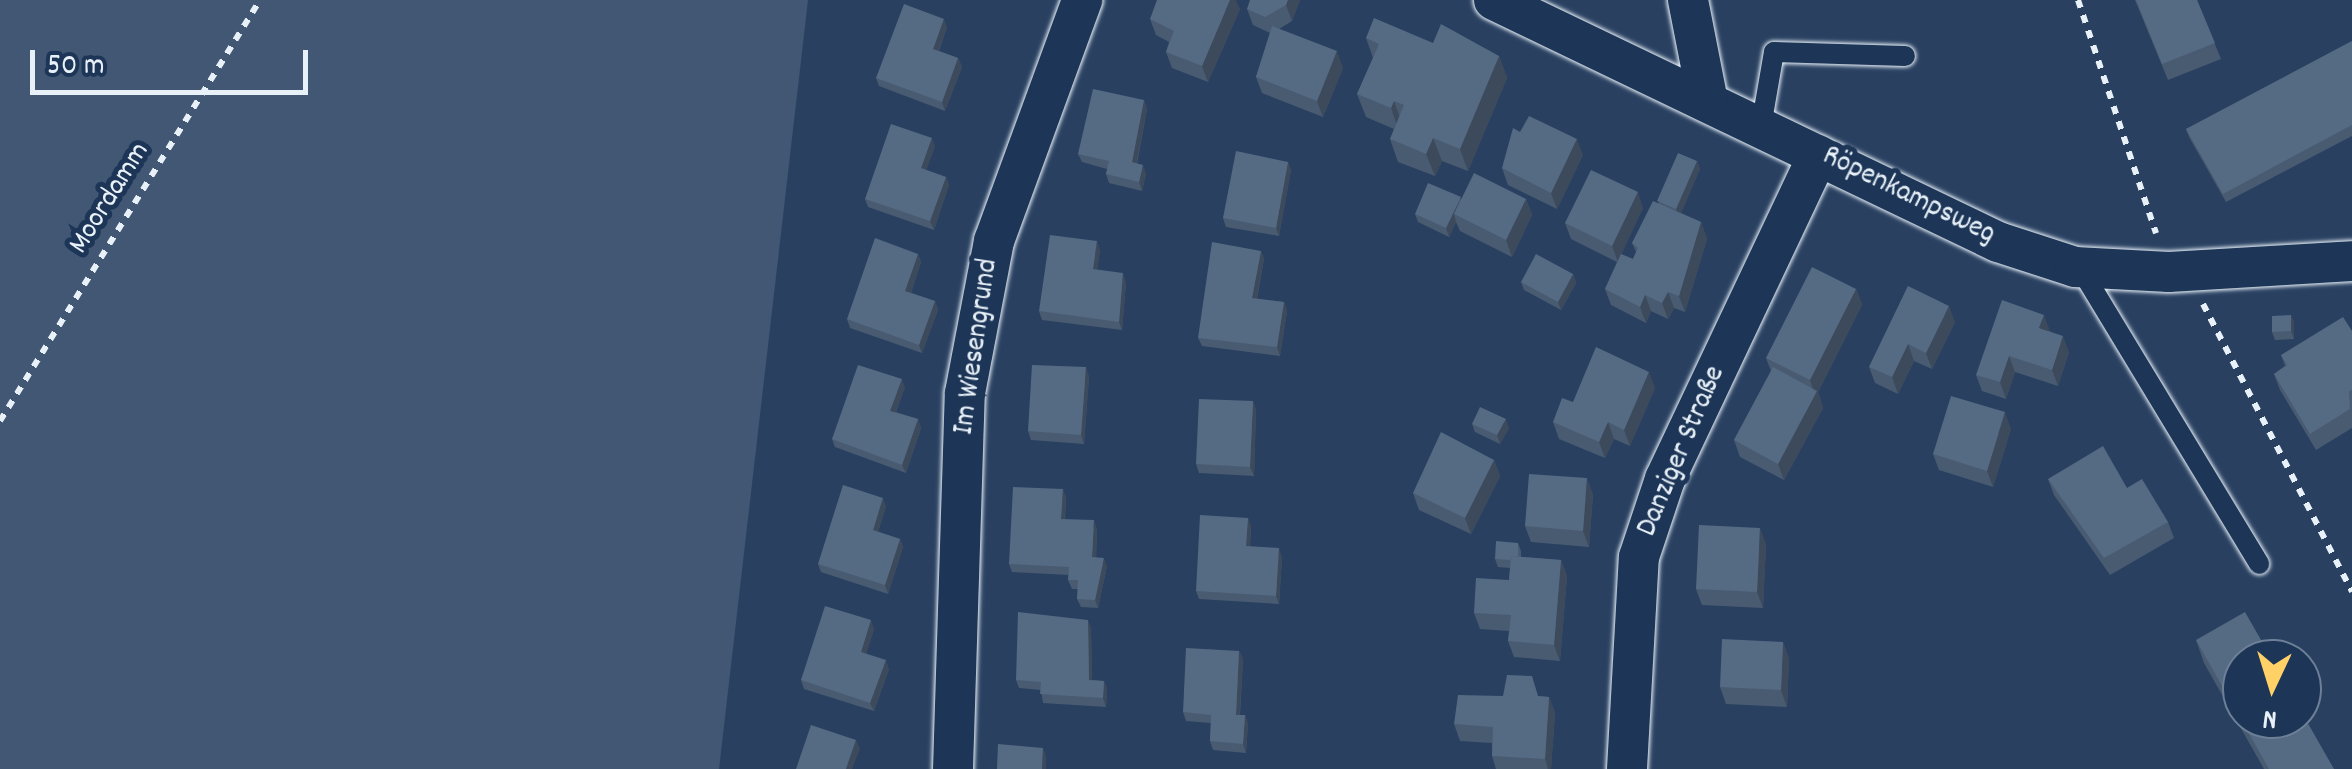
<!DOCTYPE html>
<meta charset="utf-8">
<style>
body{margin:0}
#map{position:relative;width:2352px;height:769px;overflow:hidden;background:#294061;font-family:Dekko,sans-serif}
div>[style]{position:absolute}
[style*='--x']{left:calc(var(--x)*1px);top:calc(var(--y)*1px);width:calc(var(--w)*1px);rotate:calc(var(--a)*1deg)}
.green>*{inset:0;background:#415774}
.path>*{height:6px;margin-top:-3px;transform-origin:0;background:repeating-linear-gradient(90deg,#e8f1f8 0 8px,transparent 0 16px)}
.roads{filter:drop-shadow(0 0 2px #e8f1f8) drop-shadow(0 0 2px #e8f1f8)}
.lane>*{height:20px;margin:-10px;padding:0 10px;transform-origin:10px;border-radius:10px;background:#1d3557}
.street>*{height:40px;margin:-20px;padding:0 20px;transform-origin:20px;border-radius:20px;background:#1d3557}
.wall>*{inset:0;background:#495b71}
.shaded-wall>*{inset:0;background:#3c4a5c}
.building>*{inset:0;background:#556a83}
span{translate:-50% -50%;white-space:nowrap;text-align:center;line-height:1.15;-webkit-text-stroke:10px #1d3557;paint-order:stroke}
.street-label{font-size:30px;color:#e8f1f8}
.north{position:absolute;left:2222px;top:639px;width:100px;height:100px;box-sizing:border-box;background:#1d3557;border:2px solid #6e8097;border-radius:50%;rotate:184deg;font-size:28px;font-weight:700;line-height:40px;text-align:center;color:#e8f1f8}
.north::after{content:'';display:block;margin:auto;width:35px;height:45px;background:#ffd166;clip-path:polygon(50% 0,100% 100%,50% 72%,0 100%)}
.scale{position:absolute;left:30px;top:50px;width:278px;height:45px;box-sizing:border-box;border:5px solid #e8f1f8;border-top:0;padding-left:12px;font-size:30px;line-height:35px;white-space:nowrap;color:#e8f1f8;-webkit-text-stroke:8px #1d3557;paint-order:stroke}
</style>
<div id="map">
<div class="green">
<div style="clip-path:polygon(0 0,808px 0,719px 769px,0 769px)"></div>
</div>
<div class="path">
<div style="--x:2078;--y:0;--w:246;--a:71.5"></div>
<div style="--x:2203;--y:304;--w:324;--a:62.6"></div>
<div style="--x:0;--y:421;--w:495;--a:-58.3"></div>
</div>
<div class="roads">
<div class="lane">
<div style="--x:1761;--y:127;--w:76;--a:-80.2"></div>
<div style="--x:1774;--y:52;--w:131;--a:1.7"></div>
<div style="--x:2080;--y:268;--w:346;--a:58.8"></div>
</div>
<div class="street">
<div style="--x:1494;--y:0;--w:559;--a:25.65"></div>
<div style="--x:1998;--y:242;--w:81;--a:18"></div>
<div style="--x:2075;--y:267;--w:94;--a:3"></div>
<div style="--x:2169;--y:272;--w:183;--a:-3.4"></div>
<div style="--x:1688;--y:0;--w:104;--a:78.9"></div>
<div style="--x:953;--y:769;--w:376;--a:-88.2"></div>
<div style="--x:965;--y:393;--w:155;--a:-79.2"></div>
<div style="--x:994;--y:241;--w:257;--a:-69.9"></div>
<div style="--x:1627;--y:769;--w:212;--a:-86.8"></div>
<div style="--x:1639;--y:557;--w:82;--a:-71.6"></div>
<div style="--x:1665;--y:479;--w:358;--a:-64.7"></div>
</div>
</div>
<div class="wall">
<div style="clip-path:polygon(1300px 0,1292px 21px,1279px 29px,1343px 68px,1323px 117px,1262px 93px,1256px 77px,1270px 33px,1253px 25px,1247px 9px)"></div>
<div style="clip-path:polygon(2135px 0,2197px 0,2221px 59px,2168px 80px)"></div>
<div style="clip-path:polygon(1240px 9px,1208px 82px,1172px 68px,1166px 52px,1169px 42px,1156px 35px,1150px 19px)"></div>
<div style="clip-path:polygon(947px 27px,939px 51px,958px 58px,962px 67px,945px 111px,879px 86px,876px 78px)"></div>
<div style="clip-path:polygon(1366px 38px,1433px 43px,1499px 56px,1507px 78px,1468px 171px,1442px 161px,1435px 176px,1398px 162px,1390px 139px,1394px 129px,1366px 117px,1357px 94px,1373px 58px)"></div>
<div style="clip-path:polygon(2352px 41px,2352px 136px,2226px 202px,2189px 137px,2186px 129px)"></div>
<div style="clip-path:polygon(1144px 100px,1147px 109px,1137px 164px,1146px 174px,1142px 191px,1109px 183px,1106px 174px,1107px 169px,1082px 162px,1078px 154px)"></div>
<div style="clip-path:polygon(935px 146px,926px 170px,946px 177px,949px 185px,934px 230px,868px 207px,865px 199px)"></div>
<div style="clip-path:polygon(1583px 155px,1557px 209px,1508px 185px,1502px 168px)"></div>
<div style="clip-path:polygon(1697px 161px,1700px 169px,1681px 213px,1701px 222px,1707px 239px,1685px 312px,1674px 308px,1668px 319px,1651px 311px,1646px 323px,1611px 305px,1605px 289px,1617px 262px,1571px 239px,1565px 223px,1643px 208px,1621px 254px,1633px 259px,1636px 252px,1632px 243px,1658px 203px)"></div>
<div style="clip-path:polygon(1288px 162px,1291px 170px,1279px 236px,1226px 227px,1223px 218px)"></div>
<div style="clip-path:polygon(1461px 199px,1526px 199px,1532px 215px,1512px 257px,1460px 231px,1456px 222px,1449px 237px,1418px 222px,1415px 214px)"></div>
<div style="clip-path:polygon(1100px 250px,1097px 270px,1126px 282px,1122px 330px,1042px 320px,1039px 311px)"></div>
<div style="clip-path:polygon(1261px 251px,1264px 259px,1257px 299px,1284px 302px,1287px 311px,1280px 356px,1202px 346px,1198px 338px)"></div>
<div style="clip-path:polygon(918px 254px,921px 262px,911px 293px,935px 301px,938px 310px,922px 353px,850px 328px,847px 319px)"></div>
<div style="clip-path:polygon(1573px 274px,1576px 283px,1561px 310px,1524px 290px,1521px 282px)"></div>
<div style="clip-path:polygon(1908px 286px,1955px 322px,1932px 369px,1914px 361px,1898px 394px,1875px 383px,1869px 367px)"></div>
<div style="clip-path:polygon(1856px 289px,1862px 305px,1818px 392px,1823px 408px,1784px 480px,1740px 457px,1734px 440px,1771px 371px,1766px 358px)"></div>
<div style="clip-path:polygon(2291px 315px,2294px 323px,2294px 339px,2275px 340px,2272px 332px)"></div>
<div style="clip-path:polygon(2050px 331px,2069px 352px,2058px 386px,2015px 372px,2006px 399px,1982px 391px,1976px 375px)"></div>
<div style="clip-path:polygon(2352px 331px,2352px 428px,2316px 450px,2280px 390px,2274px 374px,2285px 366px,2281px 355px)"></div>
<div style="clip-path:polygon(1089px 376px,1084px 444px,1031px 440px,1028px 431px)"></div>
<div style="clip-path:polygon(905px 387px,896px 412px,918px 419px,921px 428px,906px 473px,835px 447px,832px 439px)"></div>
<div style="clip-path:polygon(1655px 388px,1630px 446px,1614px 439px,1605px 458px,1559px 439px,1553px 422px,1573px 402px)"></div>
<div style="clip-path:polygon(1253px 401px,1256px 410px,1254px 476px,1199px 473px,1196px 464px)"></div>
<div style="clip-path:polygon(1472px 424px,1509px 428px,1500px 444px,1475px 432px)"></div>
<div style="clip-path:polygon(2011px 429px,1993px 487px,1939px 470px,1933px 454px)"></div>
<div style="clip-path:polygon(1494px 460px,1500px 476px,1471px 534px,1419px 510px,1413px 493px)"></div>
<div style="clip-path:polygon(2048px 479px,2127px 488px,2168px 522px,2174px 538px,2110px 575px,2054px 495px)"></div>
<div style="clip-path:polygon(1593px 494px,1589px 547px,1531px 542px,1525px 526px)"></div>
<div style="clip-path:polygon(1066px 497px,1065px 519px,1097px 529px,1096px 557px,1107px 566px,1098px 608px,1081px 607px,1077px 599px,1078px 589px,1072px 589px,1068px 580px,1069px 575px,1012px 572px,1009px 564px)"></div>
<div style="clip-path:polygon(886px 506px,878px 532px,900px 539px,903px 547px,888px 594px,821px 572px,818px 564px)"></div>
<div style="clip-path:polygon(1248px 518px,1251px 527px,1250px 546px,1282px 557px,1279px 604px,1199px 599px,1196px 591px)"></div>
<div style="clip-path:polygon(1518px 543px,1521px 551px,1521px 557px,1561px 560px,1567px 576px,1560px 661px,1514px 657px,1508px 641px,1509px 631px,1480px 629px,1474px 613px,1509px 580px,1510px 568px,1498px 567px,1495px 559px)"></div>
<div style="clip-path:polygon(1766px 544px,1763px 608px,1702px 605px,1696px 589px)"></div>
<div style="clip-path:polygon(1088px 620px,1091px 629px,1092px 680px,1104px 681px,1107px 689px,1106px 707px,1043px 703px,1041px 690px,1019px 688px,1016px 680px)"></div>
<div style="clip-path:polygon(874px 629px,866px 654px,889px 669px,874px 711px,804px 689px,801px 680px)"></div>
<div style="clip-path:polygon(2196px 640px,2334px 769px,2264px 769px,2204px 663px)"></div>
<div style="clip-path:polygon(1783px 642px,1789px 659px,1787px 707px,1726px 704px,1720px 687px)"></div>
<div style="clip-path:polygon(1239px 651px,1243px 659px,1240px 715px,1245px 715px,1248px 724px,1246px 753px,1213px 750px,1210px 741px,1211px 723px,1186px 721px,1183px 712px)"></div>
<div style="clip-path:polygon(1539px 696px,1549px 697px,1555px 713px,1551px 769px,1496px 769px,1492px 756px,1492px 743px,1460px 741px,1454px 724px)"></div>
</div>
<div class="shaded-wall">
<div style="clip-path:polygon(1230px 0,1236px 0,1240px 9px,1208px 82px,1202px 66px)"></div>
<div style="clip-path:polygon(1288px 0,1300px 0,1292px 21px,1286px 5px)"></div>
<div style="clip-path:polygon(944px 19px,947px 27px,936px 58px,933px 49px)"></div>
<div style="clip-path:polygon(1337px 51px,1343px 68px,1323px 117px,1317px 101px)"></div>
<div style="clip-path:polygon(1499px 56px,1507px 78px,1468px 171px,1460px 149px)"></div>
<div style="clip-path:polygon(958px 58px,962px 67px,945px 111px,942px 102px)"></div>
<div style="clip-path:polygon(1144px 100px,1147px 109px,1135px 171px,1132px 162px)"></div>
<div style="clip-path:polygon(1394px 101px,1402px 124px,1399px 131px,1391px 108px)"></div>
<div style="clip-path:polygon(932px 138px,935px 146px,924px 177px,921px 168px)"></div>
<div style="clip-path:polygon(1433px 138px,1442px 161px,1435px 176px,1426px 154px)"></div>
<div style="clip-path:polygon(1577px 139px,1583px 155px,1557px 209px,1551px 193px)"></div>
<div style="clip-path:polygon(1697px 161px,1700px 169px,1679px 218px,1676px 209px)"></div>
<div style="clip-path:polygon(1288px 162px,1291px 170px,1279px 236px,1276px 228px)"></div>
<div style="clip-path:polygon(1143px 165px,1146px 174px,1142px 191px,1139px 182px)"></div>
<div style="clip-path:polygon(946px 177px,949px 185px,934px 230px,930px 221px)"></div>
<div style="clip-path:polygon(1638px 192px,1643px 208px,1618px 262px,1612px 246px)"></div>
<div style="clip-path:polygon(1461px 197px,1454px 214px,1456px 222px,1449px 237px,1446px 228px)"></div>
<div style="clip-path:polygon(1526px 199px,1532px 215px,1512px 257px,1506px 240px)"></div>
<div style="clip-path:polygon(1701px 222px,1707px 239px,1685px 312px,1679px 296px)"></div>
<div style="clip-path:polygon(1097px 241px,1100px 250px,1096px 278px,1093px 269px)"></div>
<div style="clip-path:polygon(1261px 251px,1264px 259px,1255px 307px,1252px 298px)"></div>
<div style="clip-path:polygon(918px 254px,921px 262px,909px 299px,905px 291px)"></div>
<div style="clip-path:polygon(1123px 273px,1126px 282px,1122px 330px,1119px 322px)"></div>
<div style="clip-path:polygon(1573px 274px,1576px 283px,1561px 310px,1558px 302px)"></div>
<div style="clip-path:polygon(1856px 289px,1862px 305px,1818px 392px,1823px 408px,1784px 480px,1778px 464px,1815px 395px,1810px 380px)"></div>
<div style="clip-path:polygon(1668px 292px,1674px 308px,1668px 319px,1662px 303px)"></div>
<div style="clip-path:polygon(1645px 295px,1651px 311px,1646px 323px,1640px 307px)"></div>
<div style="clip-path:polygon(935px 301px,938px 310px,922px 353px,919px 345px)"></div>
<div style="clip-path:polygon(1284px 302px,1287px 311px,1280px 356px,1277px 347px)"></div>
<div style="clip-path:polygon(1949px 306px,1955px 322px,1932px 369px,1926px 353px)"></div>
<div style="clip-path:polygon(2044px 315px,2050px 331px,2039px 328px)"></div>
<div style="clip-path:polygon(2291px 315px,2294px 323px,2294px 339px,2291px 331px)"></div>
<div style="clip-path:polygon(2063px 336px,2069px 352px,2058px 386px,2052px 370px)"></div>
<div style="clip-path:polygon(1908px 344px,1914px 361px,1898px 394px,1892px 377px)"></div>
<div style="clip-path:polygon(2009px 356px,2015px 372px,2006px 399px,2000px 382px)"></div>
<div style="clip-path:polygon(1086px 367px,1089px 376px,1084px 444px,1081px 435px)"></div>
<div style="clip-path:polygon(1649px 372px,1655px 388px,1630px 446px,1624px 430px)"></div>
<div style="clip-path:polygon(902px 379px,905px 387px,893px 419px,890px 411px)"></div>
<div style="clip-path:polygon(1253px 401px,1256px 410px,1254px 476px,1250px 467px)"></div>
<div style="clip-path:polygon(2005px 412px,2011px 429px,1993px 487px,1987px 471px)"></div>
<div style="clip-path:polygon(918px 419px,921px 428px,906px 473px,902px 465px)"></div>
<div style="clip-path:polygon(1506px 419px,1509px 428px,1500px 444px,1497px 435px)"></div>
<div style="clip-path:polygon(1608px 422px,1614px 439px,1605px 458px,1599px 442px)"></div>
<div style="clip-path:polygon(1494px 460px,1500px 476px,1471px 534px,1465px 518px)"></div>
<div style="clip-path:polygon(1587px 478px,1593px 494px,1589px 547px,1583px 531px)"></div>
<div style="clip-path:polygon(1063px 489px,1066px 497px,1064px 528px,1061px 519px)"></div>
<div style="clip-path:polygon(883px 498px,886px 506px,876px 538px,873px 530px)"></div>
<div style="clip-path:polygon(1248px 518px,1251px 527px,1249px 555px,1246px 546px)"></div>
<div style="clip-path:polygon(1094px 520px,1097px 529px,1096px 566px,1092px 557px)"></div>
<div style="clip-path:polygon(1760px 528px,1766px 544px,1763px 608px,1757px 592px)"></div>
<div style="clip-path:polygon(900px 539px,903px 547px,888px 594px,885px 585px)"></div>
<div style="clip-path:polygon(1279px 548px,1282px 557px,1279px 604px,1276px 596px)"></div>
<div style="clip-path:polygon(1104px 558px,1107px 566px,1098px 608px,1095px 600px)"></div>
<div style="clip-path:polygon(1561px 560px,1567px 576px,1560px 661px,1554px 645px)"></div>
<div style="clip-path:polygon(871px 620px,874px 629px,864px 661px,861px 652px)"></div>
<div style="clip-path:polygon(1088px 620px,1091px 629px,1092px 688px,1089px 680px)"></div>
<div style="clip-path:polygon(1783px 642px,1789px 659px,1787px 707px,1781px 690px)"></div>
<div style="clip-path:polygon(1239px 651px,1243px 659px,1239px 723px,1236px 715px)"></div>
<div style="clip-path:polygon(886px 660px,889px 669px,874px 711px,870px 703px)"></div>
<div style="clip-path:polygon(1104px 681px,1107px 689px,1106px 707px,1103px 698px)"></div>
<div style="clip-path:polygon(1549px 697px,1555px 713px,1551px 769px,1548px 769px,1545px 759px)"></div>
<div style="clip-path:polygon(1245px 715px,1248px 724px,1246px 753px,1243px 744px)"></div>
<div style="clip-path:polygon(856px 740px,860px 749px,852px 769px,846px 769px)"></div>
<div style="clip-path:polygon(1043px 748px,1046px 756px,1046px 769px,1042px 769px)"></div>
</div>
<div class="building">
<div style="clip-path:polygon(1157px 0,1230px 0,1202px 66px,1166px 52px,1174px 31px,1150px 19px)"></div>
<div style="clip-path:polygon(1250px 0,1288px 0,1286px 5px,1265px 17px,1247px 9px)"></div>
<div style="clip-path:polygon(2136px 0,2197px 0,2215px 43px,2162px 64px)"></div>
<div style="clip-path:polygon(904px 4px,944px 19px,933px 49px,958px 58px,942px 102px,876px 78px)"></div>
<div style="clip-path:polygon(1374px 18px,1433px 43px,1441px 24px,1499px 56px,1460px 149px,1433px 138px,1426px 154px,1390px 139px,1404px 105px,1394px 101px,1391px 108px,1357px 94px,1379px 44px,1366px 38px)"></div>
<div style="clip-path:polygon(1272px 26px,1337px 51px,1317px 101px,1256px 77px)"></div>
<div style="clip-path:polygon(2352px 41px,2352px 125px,2223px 194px,2186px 129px)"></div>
<div style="clip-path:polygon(1093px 89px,1144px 100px,1132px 162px,1143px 165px,1139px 182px,1106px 174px,1109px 161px,1078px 154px)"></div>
<div style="clip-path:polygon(1529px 116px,1577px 139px,1551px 193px,1502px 168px,1513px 128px,1520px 132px)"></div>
<div style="clip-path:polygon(891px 124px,932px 138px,921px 168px,946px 177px,930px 221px,865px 199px)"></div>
<div style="clip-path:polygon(1236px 151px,1288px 162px,1276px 228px,1223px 218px)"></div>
<div style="clip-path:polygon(1678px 153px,1697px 161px,1676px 209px,1657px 201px)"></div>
<div style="clip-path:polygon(1591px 170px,1638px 192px,1612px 246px,1565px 223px)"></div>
<div style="clip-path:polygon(1474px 173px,1526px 199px,1506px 240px,1454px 214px)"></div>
<div style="clip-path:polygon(1428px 183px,1461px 197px,1446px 228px,1415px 214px)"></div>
<div style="clip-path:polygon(1653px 201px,1701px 222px,1679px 296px,1668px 292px,1662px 303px,1645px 295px,1640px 307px,1605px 289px,1621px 254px,1633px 259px,1638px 248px,1632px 243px)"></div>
<div style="clip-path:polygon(1050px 235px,1097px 241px,1093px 269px,1123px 273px,1119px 322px,1039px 311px)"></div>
<div style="clip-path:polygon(875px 238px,918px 254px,905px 291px,935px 301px,919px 345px,847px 319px)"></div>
<div style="clip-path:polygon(1212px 242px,1261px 251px,1252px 298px,1284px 302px,1277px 347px,1198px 338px)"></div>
<div style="clip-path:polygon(1536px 254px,1573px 274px,1558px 302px,1521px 282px)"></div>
<div style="clip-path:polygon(1812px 267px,1856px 289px,1810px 380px,1766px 358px)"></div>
<div style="clip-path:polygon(1908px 286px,1949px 306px,1926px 353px,1908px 344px,1892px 377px,1869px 367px)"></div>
<div style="clip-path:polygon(2002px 300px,2044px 315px,2039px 328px,2063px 336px,2052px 370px,2009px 356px,2000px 382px,1976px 375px)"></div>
<div style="clip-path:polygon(2291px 315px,2291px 331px,2272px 332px,2272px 316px)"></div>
<div style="clip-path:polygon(2343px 317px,2352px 331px,2352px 390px,2349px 391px,2350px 409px,2310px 434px,2274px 374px,2287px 365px,2281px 355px)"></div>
<div style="clip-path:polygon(1596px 347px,1649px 372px,1624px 430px,1608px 422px,1599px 442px,1553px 422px,1562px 398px,1573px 402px)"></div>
<div style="clip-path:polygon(858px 365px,902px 379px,890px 411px,918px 419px,902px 465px,832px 439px)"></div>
<div style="clip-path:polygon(1032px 365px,1086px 367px,1081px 435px,1028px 431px)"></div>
<div style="clip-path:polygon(1773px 367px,1817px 391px,1778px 464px,1734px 440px)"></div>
<div style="clip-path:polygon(1951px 396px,2005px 412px,1987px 471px,1933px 454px)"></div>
<div style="clip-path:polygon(1199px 399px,1253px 401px,1250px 467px,1196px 464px)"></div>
<div style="clip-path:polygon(1480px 407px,1506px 419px,1497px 435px,1472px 424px)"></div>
<div style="clip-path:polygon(1441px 432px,1494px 460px,1465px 518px,1413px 493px)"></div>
<div style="clip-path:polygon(2103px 446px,2127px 488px,2142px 479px,2168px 522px,2104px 558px,2048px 479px)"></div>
<div style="clip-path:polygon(1529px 474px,1587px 478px,1583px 531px,1525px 526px)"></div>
<div style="clip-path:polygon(843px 485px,883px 498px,873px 530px,900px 539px,885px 585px,818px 564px)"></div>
<div style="clip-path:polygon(1013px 487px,1063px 489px,1061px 519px,1094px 520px,1092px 557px,1104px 558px,1095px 600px,1077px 599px,1078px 580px,1068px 580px,1069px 567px,1009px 564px)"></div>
<div style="clip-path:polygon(1200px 515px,1248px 518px,1246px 546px,1279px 548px,1276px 596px,1196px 591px)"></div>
<div style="clip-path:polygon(1699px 525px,1760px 528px,1757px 592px,1696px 589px)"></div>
<div style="clip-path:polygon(1496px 541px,1518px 543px,1518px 556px,1511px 556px,1510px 560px,1495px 559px)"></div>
<div style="clip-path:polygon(1511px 556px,1561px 560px,1554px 645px,1508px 641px,1511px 615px,1474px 613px,1476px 578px,1509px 580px)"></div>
<div style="clip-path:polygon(825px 606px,871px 620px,861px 652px,886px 660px,870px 703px,801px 680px)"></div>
<div style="clip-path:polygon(1018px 612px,1088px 620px,1089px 680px,1104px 681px,1103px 698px,1040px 694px,1041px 682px,1016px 680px)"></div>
<div style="clip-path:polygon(2245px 612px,2272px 659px,2242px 659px,2242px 719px,2302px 719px,2302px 713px,2334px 769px,2269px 769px,2196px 640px)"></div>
<div style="clip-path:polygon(1722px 639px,1783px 642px,1781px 690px,1720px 687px)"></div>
<div style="clip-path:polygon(1186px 648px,1239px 651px,1236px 715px,1245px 715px,1243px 744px,1210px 741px,1211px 715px,1183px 712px)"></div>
<div style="clip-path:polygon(1507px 675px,1532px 676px,1538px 696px,1549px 697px,1545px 759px,1492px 756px,1493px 727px,1454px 724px,1458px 695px,1503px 696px)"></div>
<div style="clip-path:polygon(811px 725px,856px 740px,846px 769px,796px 769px)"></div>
<div style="clip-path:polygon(998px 744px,1043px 748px,1042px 769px,997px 769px)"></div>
</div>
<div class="street-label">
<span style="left:1908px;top:197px;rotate:26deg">Röpenkampsweg</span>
<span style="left:111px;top:199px;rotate:-58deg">Moordamm</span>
<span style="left:978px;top:347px;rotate:-82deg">Im Wiesengrund</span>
<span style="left:1683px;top:452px;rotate:-67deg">Danziger Straße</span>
</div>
<div class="north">N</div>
<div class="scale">50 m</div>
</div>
